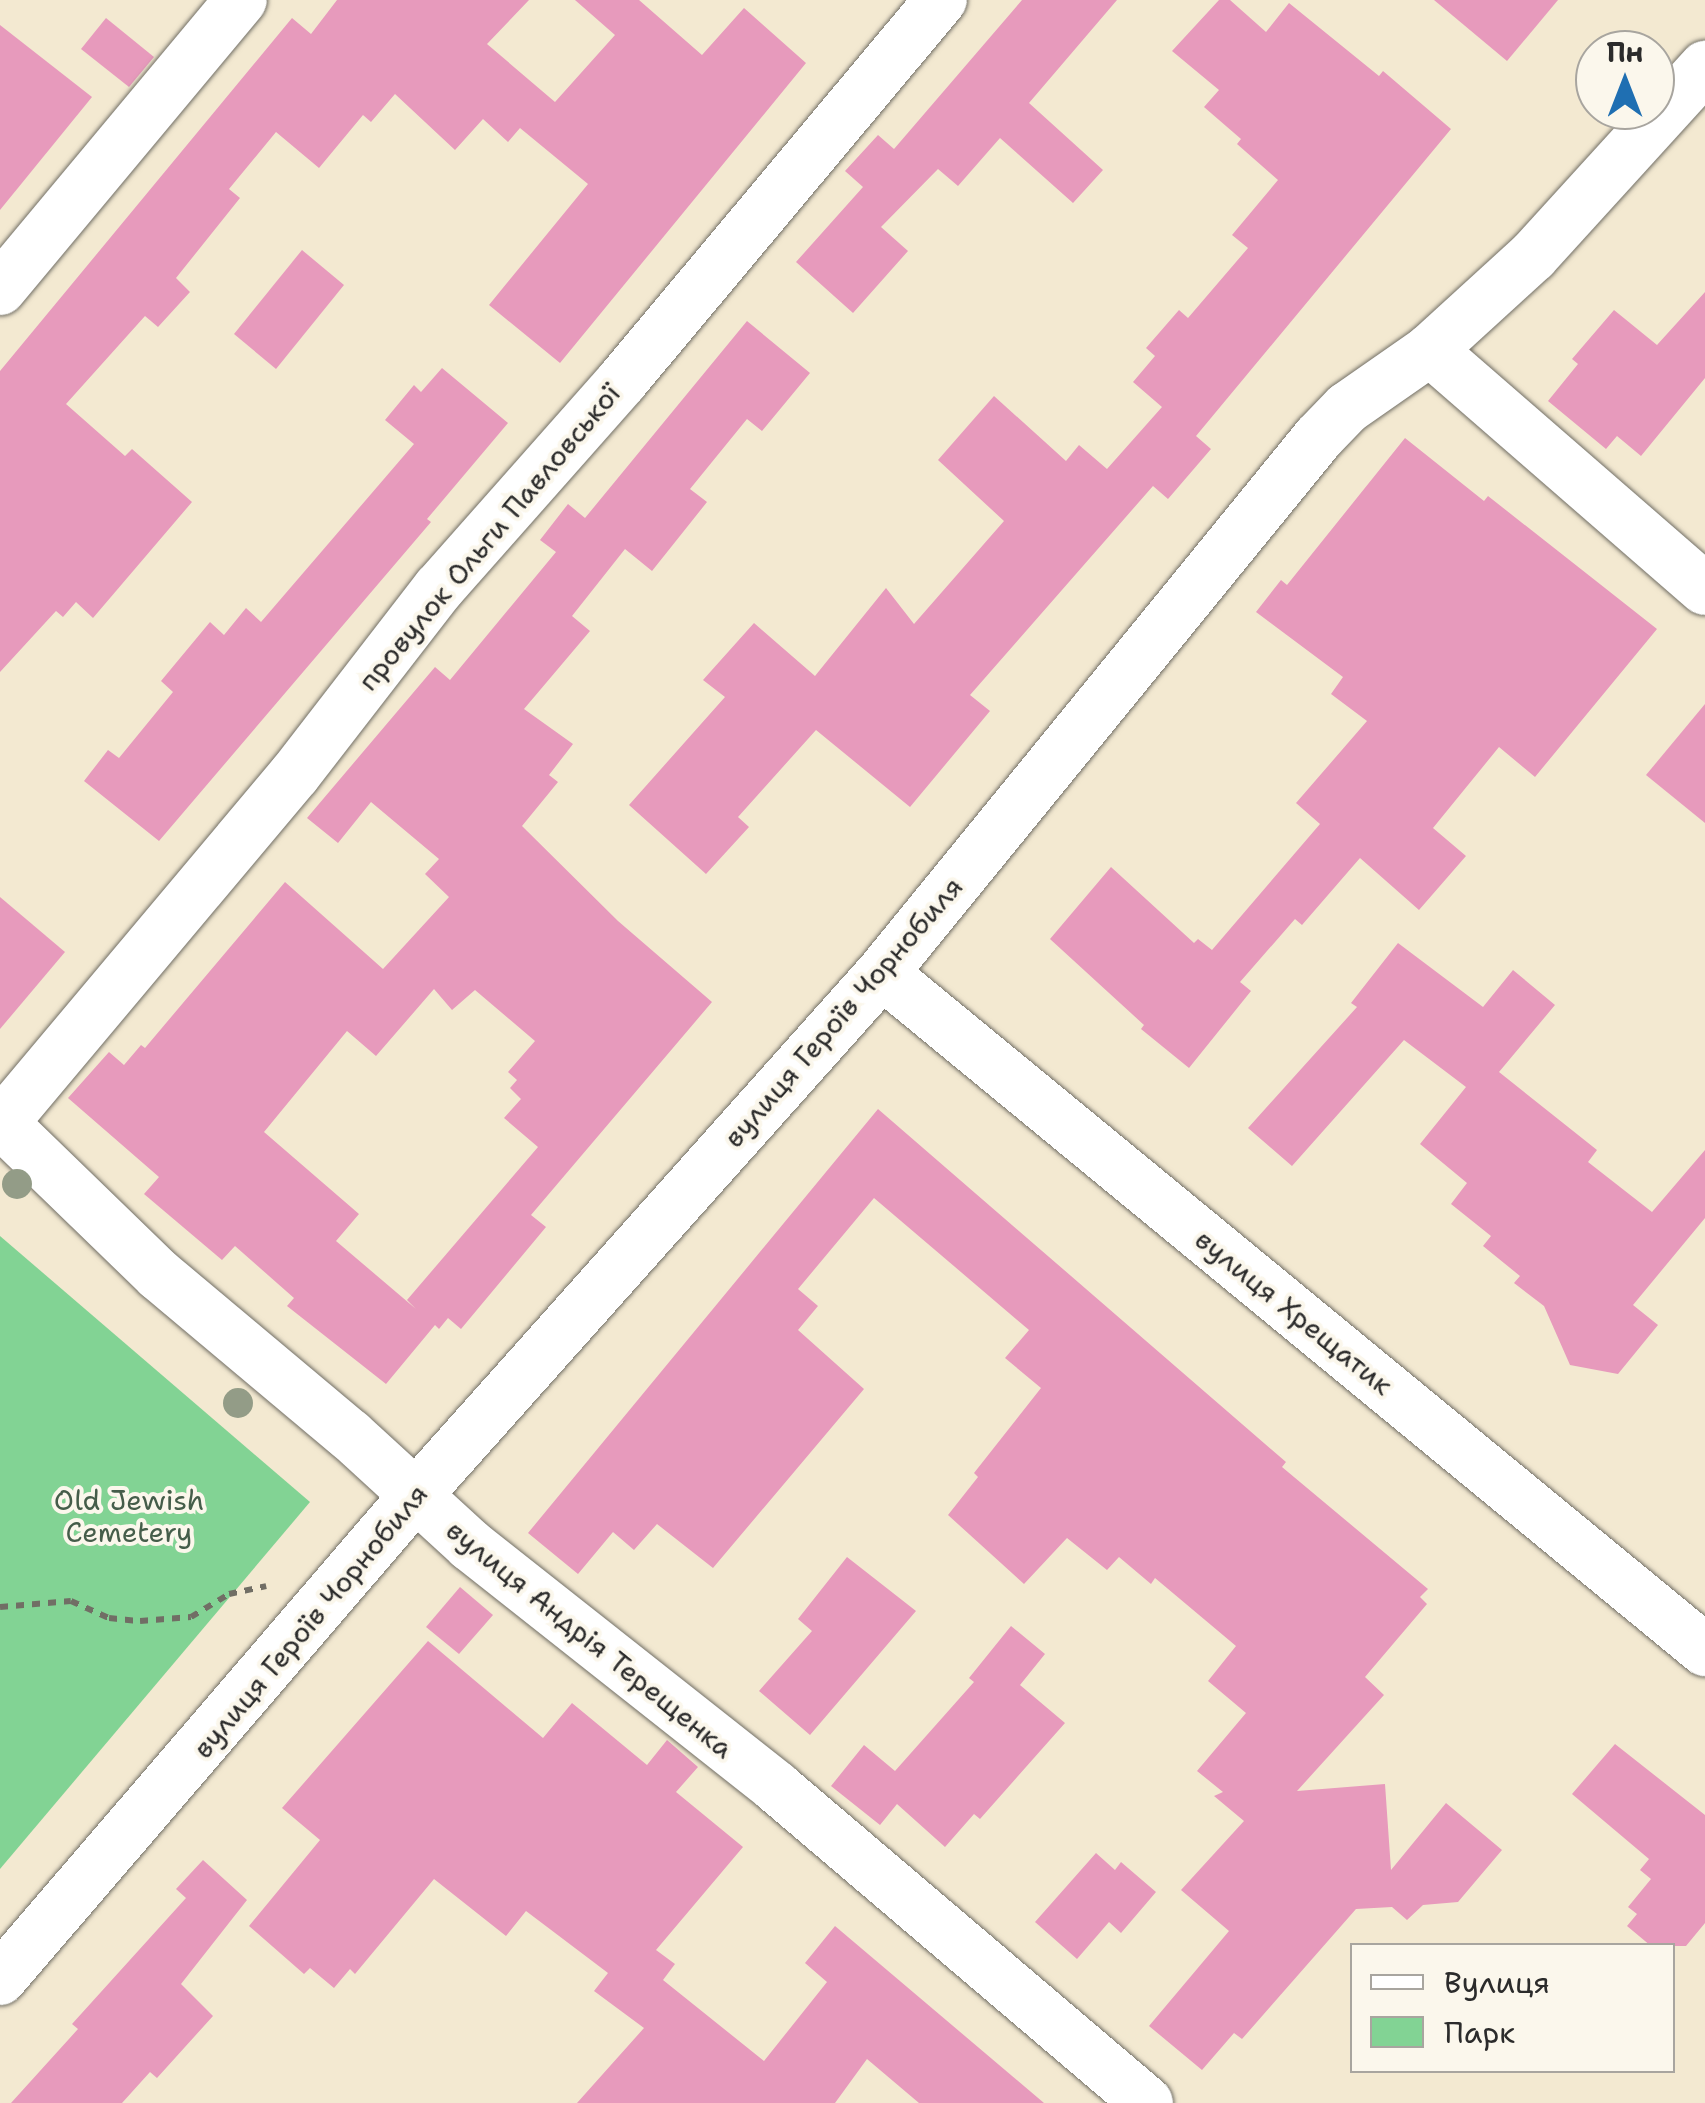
<!DOCTYPE html>
<meta charset="utf-8">
<style>
body{margin:0}
#map{position:relative;width:1705px;height:2103px;overflow:hidden;background:#f3e9d1;font-family:"Shantell Sans",sans-serif}
div>[style]{position:absolute}
[style*='--x']{left:calc(var(--x)*1px);top:calc(var(--y)*1px);width:calc(var(--w)*1px);rotate:calc(var(--a)*1deg)}
.green>*{inset:0;background:#82d394}
.building>*{inset:0;background:#e79abc}
.path>*{height:6px;margin-top:-3px;transform-origin:0;background:repeating-linear-gradient(90deg,#716e65 0 8px,transparent 0 16px)}
.roads{filter:drop-shadow(0 0 2px #716e65) drop-shadow(0 0 2px #716e65)}
.minor>*{height:52px;margin:-26px;padding:0 26px;transform-origin:26px;border-radius:26px;background:#fff}
.trees>*{width:30px;height:30px;margin:-15px;border-radius:50%;background:#939c87}
span{translate:-50% -50%;white-space:nowrap;text-align:center;line-height:1.15;-webkit-text-stroke:8px #fbf7ec;paint-order:stroke}
.street-label{font-size:28px;color:#2b2b2b}
.park-label{font-size:28px;color:#455d4a}
.legend{position:absolute;left:1350px;top:1943px;width:325px;height:130px;box-sizing:border-box;background:#fbf7ec;border:2px solid #a8a59f;margin:0;padding:12px 18px;list-style:none;font-size:30px;color:#2b2b2b}
.legend li{display:flex;align-items:center;gap:20px;height:50px}
.legend b{width:50px;border:2px solid #a8a59f}
.north{position:absolute;left:1575px;top:30px;width:100px;height:100px;box-sizing:border-box;background:#fbf7ec;border:2px solid #a8a59f;border-radius:50%;rotate:0deg;font-size:28px;font-weight:700;line-height:40px;text-align:center;color:#2b2b2b}
.north::after{content:'';display:block;margin:auto;width:35px;height:45px;background:#1f6fb2;clip-path:polygon(50% 0,100% 100%,50% 72%,0 100%)}
</style>
<div id="map">
<div class="green">
<div style="clip-path:polygon(0 1236px,310px 1502px,0 1869px)"></div>
</div>
<div class="building">
<div style="clip-path:polygon(337px 0,529px 0,487px 44px,555px 102px,615px 35px,575px 0,639px 0,702px 55px,744px 8px,806px 63px,560px 363px,489px 305px,588px 184px,520px 128px,508px 142px,483px 119px,455px 150px,395px 94px,371px 122px,363px 115px,319px 168px,276px 132px,229px 189px,240px 198px,176px 278px,190px 292px,158px 327px,145px 316px,66px 404px,125px 456px,132px 449px,192px 502px,93px 618px,76px 602px,63px 617px,56px 611px,0 672px,0 371px,292px 18px,311px 34px)"></div>
<div style="clip-path:polygon(1022px 0,1117px 0,1029px 103px,1103px 170px,1073px 203px,1000px 138px,958px 186px,938px 169px,881px 227px,908px 251px,853px 313px,796px 262px,863px 187px,845px 171px,878px 135px,894px 149px)"></div>
<div style="clip-path:polygon(1219px 0,1230px 0,1266px 32px,1289px 3px,1379px 76px,1383px 71px,1451px 129px,1196px 436px,1211px 449px,1168px 499px,1153px 486px,970px 695px,990px 711px,910px 807px,816px 730px,738px 817px,749px 827px,706px 874px,629px 805px,725px 697px,703px 680px,754px 623px,815px 676px,886px 588px,914px 624px,1004px 521px,938px 460px,994px 396px,1066px 461px,1079px 445px,1107px 469px,1162px 407px,1133px 382px,1155px 356px,1146px 348px,1179px 310px,1188px 318px,1248px 248px,1232px 235px,1278px 180px,1237px 144px,1241px 139px,1204px 107px,1219px 90px,1172px 51px)"></div>
<div style="clip-path:polygon(1434px 0,1558px 0,1507px 61px)"></div>
<div style="clip-path:polygon(106px 18px,154px 57px,129px 87px,81px 49px)"></div>
<div style="clip-path:polygon(0 25px,92px 97px,0 210px)"></div>
<div style="clip-path:polygon(302px 250px,344px 285px,276px 369px,234px 334px)"></div>
<div style="clip-path:polygon(1705px 292px,1705px 378px,1641px 456px,1617px 436px,1606px 449px,1548px 401px,1578px 364px,1572px 359px,1614px 310px,1657px 345px)"></div>
<div style="clip-path:polygon(evenodd,747px 321px,810px 373px,762px 431px,747px 419px,690px 489px,707px 502px,652px 571px,625px 549px,572px 616px,590px 631px,524px 709px,573px 744px,549px 775px,558px 782px,522px 826px,618px 921px,712px 1002px,531px 1215px,546px 1227px,461px 1329px,448px 1318px,439px 1329px,435px 1325px,386px 1384px,287px 1306px,294px 1298px,235px 1246px,222px 1260px,144px 1194px,159px 1177px,68px 1098px,109px 1052px,124px 1065px,141px 1045px,145px 1048px,285px 882px,383px 969px,449px 897px,425px 874px,439px 859px,371px 802px,338px 843px,307px 818px,435px 667px,450px 680px,556px 552px,540px 540px,568px 504px,585px 518px,747px 321px,434px 989px,452px 1010px,475px 990px,535px 1041px,508px 1072px,517px 1080px,510px 1088px,521px 1099px,504px 1118px,538px 1147px,407px 1300px,416px 1309px,336px 1241px,359px 1214px,264px 1132px,347px 1031px,376px 1056px,434px 989px)"></div>
<div style="clip-path:polygon(442px 368px,508px 423px,427px 519px,431px 522px,159px 841px,84px 781px,108px 750px,119px 758px,173px 692px,161px 681px,210px 622px,224px 635px,246px 608px,261px 622px,414px 444px,385px 420px,414px 385px,421px 392px)"></div>
<div style="clip-path:polygon(1405px 438px,1484px 501px,1488px 496px,1657px 629px,1535px 777px,1499px 747px,1433px 828px,1466px 856px,1419px 910px,1360px 858px,1302px 925px,1295px 919px,1240px 982px,1251px 991px,1189px 1068px,1141px 1029px,1144px 1025px,1050px 939px,1111px 867px,1194px 943px,1198px 939px,1212px 950px,1320px 824px,1296px 803px,1367px 721px,1331px 694px,1343px 677px,1256px 612px,1281px 580px,1287px 585px)"></div>
<div style="clip-path:polygon(1705px 704px,1705px 823px,1646px 775px)"></div>
<div style="clip-path:polygon(0 897px,65px 952px,0 1029px)"></div>
<div style="clip-path:polygon(1398px 943px,1483px 1007px,1513px 970px,1555px 1005px,1499px 1072px,1597px 1150px,1588px 1162px,1652px 1212px,1705px 1150px,1705px 1218px,1633px 1305px,1658px 1325px,1618px 1374px,1570px 1365px,1544px 1306px,1514px 1283px,1520px 1276px,1483px 1246px,1491px 1236px,1451px 1204px,1467px 1183px,1420px 1144px,1466px 1087px,1404px 1040px,1292px 1166px,1248px 1128px,1357px 1007px,1351px 1003px)"></div>
<div style="clip-path:polygon(878px 1109px,1286px 1462px,1282px 1467px,1428px 1589px,1420px 1597px,1427px 1604px,1365px 1677px,1384px 1695px,1297px 1791px,1385px 1784px,1391px 1870px,1446px 1803px,1502px 1850px,1458px 1902px,1423px 1905px,1407px 1920px,1392px 1907px,1356px 1909px,1242px 2039px,1234px 2033px,1202px 2070px,1149px 2026px,1229px 1931px,1181px 1890px,1244px 1821px,1214px 1796px,1223px 1792px,1197px 1771px,1246px 1713px,1208px 1681px,1236px 1646px,1155px 1578px,1151px 1584px,1119px 1557px,1107px 1570px,1067px 1538px,1024px 1584px,948px 1515px,978px 1477px,974px 1473px,1041px 1388px,1005px 1358px,1029px 1330px,874px 1198px,798px 1289px,818px 1306px,798px 1330px,864px 1389px,713px 1568px,657px 1524px,634px 1550px,613px 1532px,578px 1574px,528px 1533px)"></div>
<div style="clip-path:polygon(847px 1557px,916px 1611px,810px 1735px,759px 1691px,812px 1631px,798px 1619px)"></div>
<div style="clip-path:polygon(460px 1587px,493px 1615px,459px 1654px,426px 1627px)"></div>
<div style="clip-path:polygon(1011px 1626px,1045px 1654px,1020px 1685px,1065px 1723px,980px 1819px,974px 1814px,945px 1847px,897px 1804px,880px 1825px,831px 1786px,864px 1745px,895px 1771px,974px 1682px,969px 1678px)"></div>
<div style="clip-path:polygon(428px 1641px,543px 1738px,572px 1703px,647px 1765px,667px 1740px,698px 1767px,676px 1792px,743px 1847px,656px 1950px,675px 1964px,663px 1980px,764px 2061px,827px 1982px,805px 1963px,835px 1926px,1044px 2103px,919px 2103px,867px 2059px,835px 2103px,577px 2103px,644px 2028px,594px 1991px,608px 1973px,526px 1911px,506px 1936px,434px 1879px,355px 1974px,350px 1969px,334px 1988px,310px 1968px,304px 1974px,249px 1926px,320px 1840px,282px 1808px)"></div>
<div style="clip-path:polygon(1615px 1744px,1705px 1815px,1705px 1923px,1686px 1946px,1651px 1946px,1627px 1926px,1637px 1914px,1628px 1907px,1651px 1879px,1640px 1870px,1649px 1859px,1572px 1794px)"></div>
<div style="clip-path:polygon(1096px 1853px,1115px 1870px,1121px 1862px,1156px 1892px,1121px 1933px,1109px 1922px,1077px 1959px,1035px 1922px)"></div>
<div style="clip-path:polygon(203px 1860px,247px 1900px,181px 1984px,213px 2016px,157px 2078px,150px 2072px,122px 2103px,11px 2103px,78px 2029px,72px 2024px,186px 1898px,176px 1889px)"></div>
</div>
<div class="path">
<div style="--x:0;--y:1607;--w:71;--a:-4.8"></div>
<div style="--x:71;--y:1601;--w:42;--a:24.1"></div>
<div style="--x:109;--y:1618;--w:31;--a:6"></div>
<div style="--x:140;--y:1621;--w:51;--a:-4.5"></div>
<div style="--x:191;--y:1617;--w:44;--a:-31.2"></div>
<div style="--x:229;--y:1594;--w:38;--a:-12"></div>
</div>
<div class="roads">
<div class="minor">
<div style="--x:0;--y:289;--w:376;--a:-50.2"></div>
<div style="--x:1430;--y:350;--w:364;--a:41"></div>
<div style="--x:882;--y:973;--w:1066;--a:39.44"></div>
<div style="--x:0;--y:1121;--w:221;--a:44.1"></div>
<div style="--x:159;--y:1275;--w:249;--a:40"></div>
<div style="--x:350;--y:1435;--w:163;--a:42.5"></div>
<div style="--x:470;--y:1545;--w:390;--a:38.3"></div>
<div style="--x:776;--y:1787;--w:487;--a:40.4"></div>
<div style="--x:2;--y:1123;--w:456;--a:-50"></div>
<div style="--x:295;--y:774;--w:235;--a:-52.3"></div>
<div style="--x:439;--y:588;--w:276;--a:-48.5"></div>
<div style="--x:622;--y:381;--w:497;--a:-50.1"></div>
<div style="--x:0;--y:1979;--w:637;--a:-49.33"></div>
<div style="--x:415;--y:1496;--w:701;--a:-48.24"></div>
<div style="--x:882;--y:973;--w:690;--a:-50.82"></div>
<div style="--x:1318;--y:438;--w:42;--a:-46"></div>
<div style="--x:1347;--y:408;--w:101;--a:-34.9"></div>
<div style="--x:1430;--y:350;--w:139;--a:-42.4"></div>
<div style="--x:1533;--y:256;--w:256;--a:-47.7"></div>
</div>
</div>
<div class="trees">
<div style="left:17px;top:1184px"></div>
<div style="left:238px;top:1403px"></div>
</div>
<div class="street-label">
<span style="left:489px;top:537px;rotate:-50deg">провулок Ольги Павловської</span>
<span style="left:843px;top:1012px;rotate:-49deg">вулиця Героїв Чорнобиля</span>
<span style="left:1294px;top:1312px;rotate:39deg">вулиця Хрещатик</span>
<span style="left:310px;top:1621px;rotate:-50deg">вулиця Героїв Чорнобиля</span>
<span style="left:590px;top:1639px;rotate:39deg">вулиця Андрія Терещенка</span>
</div>
<div class="park-label">
<span style="left:129px;top:1516px">Old Jewish<br>Cemetery</span>
</div>
<ul class="legend">
<li><b style="height:12px;background:#fff"></b>Вулиця</li>
<li><b style="height:28px;background:#82d394"></b>Парк</li>
</ul>
<div class="north">Пн</div>
</div>
